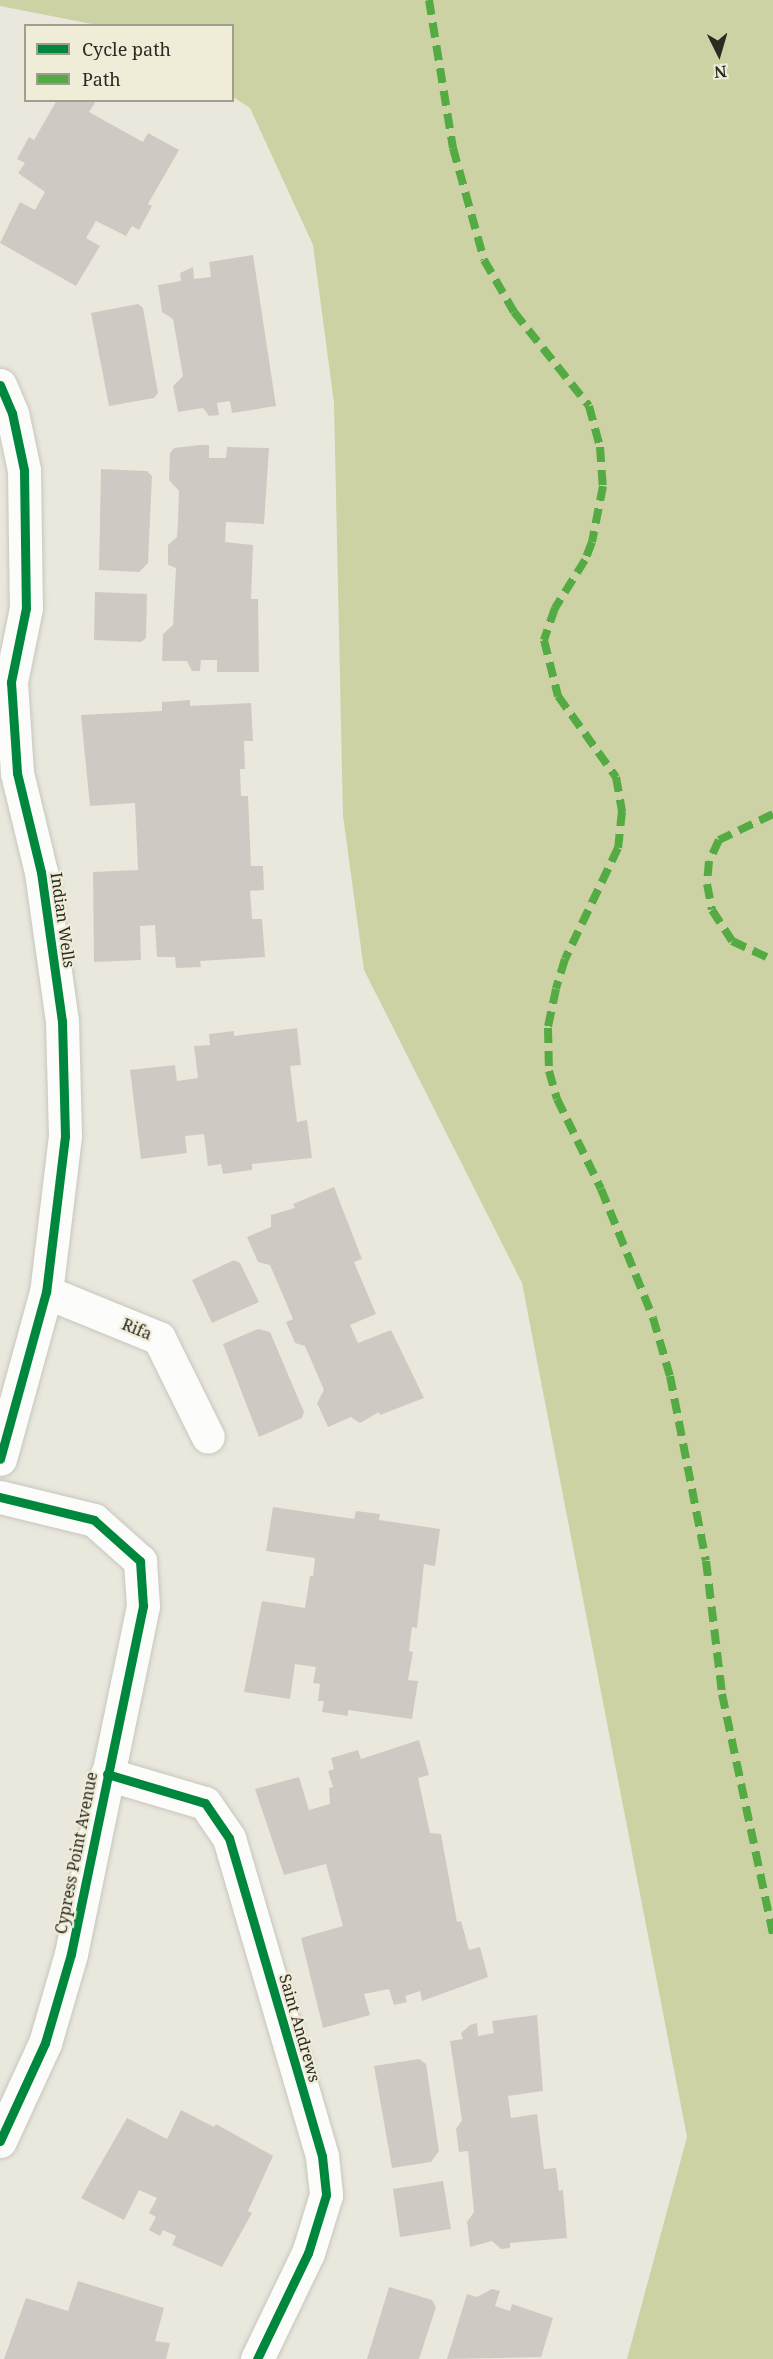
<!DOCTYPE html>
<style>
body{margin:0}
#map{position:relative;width:773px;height:2359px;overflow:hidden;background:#eae8dd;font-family:"Noto Serif",serif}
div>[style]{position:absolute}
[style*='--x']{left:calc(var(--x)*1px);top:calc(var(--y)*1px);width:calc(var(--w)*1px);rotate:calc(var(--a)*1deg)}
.green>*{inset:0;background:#ccd2a3}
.building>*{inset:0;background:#cecac3}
.roads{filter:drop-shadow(0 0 2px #c7c6be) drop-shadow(0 0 2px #c7c6be)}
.minor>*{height:33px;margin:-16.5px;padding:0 16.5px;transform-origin:16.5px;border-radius:16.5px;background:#fcfcfa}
.quiet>*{height:8px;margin-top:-4px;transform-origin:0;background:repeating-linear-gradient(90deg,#54ab43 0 15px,transparent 0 23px)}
.cycleway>*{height:9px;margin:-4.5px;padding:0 4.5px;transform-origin:4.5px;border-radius:4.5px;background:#00873e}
span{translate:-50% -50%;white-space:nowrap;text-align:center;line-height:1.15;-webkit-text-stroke:4.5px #efecd8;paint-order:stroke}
.street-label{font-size:16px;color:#2b2a23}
.legend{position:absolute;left:24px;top:24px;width:210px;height:78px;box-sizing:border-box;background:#efecd8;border:2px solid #a19e90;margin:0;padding:8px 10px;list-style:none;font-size:18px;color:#2b2a23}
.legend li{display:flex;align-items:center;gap:12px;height:30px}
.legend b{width:30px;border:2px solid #a19e90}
.north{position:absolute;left:689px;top:24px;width:60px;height:60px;-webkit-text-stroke:4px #efecd8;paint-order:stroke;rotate:175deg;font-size:16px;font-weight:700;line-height:24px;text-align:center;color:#2b2a23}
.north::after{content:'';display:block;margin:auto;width:21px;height:27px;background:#2b2a23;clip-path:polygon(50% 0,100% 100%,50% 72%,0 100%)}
</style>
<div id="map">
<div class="green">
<div style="clip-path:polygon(0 0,773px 0,773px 2359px,627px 2359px,687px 2137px,522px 1283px,364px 970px,343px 816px,334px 403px,313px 245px,250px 108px,233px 97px,232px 26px,97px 25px,0 6px)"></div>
</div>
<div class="building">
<div style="clip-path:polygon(57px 100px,91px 100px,95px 103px,89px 112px,143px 142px,148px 133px,179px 150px,148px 204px,152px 206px,139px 230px,132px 226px,126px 236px,96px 221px,86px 238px,100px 246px,76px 286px,0 243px,20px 202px,35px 210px,45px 192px,18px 173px,25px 163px,17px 159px,29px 137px,34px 140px)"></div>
<div style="clip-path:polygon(253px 255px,276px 406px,232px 413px,230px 401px,217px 403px,219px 415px,209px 416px,203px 408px,178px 412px,173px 386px,183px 376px,173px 319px,162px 312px,158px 285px,181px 281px,180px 273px,193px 267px,194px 279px,211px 277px,209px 262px)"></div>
<div style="clip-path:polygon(138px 304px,143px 308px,158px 393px,154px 398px,109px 406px,91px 313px)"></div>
<div style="clip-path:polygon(200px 445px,209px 445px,209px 458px,226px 458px,227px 447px,269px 448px,264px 524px,226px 522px,225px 542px,253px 545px,251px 599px,258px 599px,259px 672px,217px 672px,217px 660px,201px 660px,200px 671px,192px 671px,187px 661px,162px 661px,163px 634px,173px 625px,176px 568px,168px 565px,168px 545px,177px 537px,178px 521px,179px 491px,169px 480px,170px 453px,174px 448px)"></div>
<div style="clip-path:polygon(101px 469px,147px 471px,152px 476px,148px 563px,139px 572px,99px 570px)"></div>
<div style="clip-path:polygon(95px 592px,147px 594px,146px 638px,141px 642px,94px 640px)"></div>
<div style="clip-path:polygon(190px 700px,190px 706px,251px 703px,253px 741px,244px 741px,245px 769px,240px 769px,241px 796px,248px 796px,251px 866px,263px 866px,264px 890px,250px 891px,252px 919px,262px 919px,265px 957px,200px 961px,201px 967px,176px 968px,175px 957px,157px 957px,155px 925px,140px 926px,141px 960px,94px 962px,93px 872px,138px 870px,135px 803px,90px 806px,81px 715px,162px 711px,162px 702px)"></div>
<div style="clip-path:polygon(297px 1028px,301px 1065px,290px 1066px,297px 1122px,307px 1120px,312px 1158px,252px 1164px,252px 1170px,223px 1174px,221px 1164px,208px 1166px,204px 1134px,185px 1136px,187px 1153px,141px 1159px,130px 1070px,175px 1065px,177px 1081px,198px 1078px,194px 1046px,210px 1045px,209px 1034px,234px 1031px,234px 1036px)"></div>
<div style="clip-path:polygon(334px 1187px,362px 1259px,354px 1262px,376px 1314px,350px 1325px,358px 1343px,391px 1330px,424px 1398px,380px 1415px,379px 1412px,360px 1423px,351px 1417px,328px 1427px,317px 1403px,324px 1390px,305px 1346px,295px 1343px,286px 1322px,293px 1319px,270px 1265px,258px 1262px,247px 1237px,271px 1227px,271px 1215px,295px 1208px,293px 1204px)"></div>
<div style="clip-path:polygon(234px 1260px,240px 1263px,259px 1302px,212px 1323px,192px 1280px)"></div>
<div style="clip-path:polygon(258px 1329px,270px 1332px,304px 1412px,302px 1418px,259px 1437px,223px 1344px)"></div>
<div style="clip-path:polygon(273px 1507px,354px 1519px,356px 1511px,380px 1514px,379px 1520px,440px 1529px,435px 1566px,424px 1564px,417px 1628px,412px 1627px,409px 1651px,413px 1652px,408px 1680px,418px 1681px,412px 1719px,348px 1710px,348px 1716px,322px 1712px,324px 1701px,318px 1701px,320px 1684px,313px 1683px,316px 1667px,295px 1664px,290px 1699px,244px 1692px,262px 1601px,305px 1608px,310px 1576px,313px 1576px,315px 1558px,266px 1551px)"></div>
<div style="clip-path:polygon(419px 1740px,429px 1775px,418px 1778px,430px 1833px,441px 1834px,457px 1922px,461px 1921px,469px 1950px,480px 1947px,488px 1977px,422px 2001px,420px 1991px,405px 1996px,407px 2002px,394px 2005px,389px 1989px,364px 1994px,370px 2015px,323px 2028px,301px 1938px,343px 1926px,326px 1864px,284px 1875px,255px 1789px,299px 1777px,309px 1810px,330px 1804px,329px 1788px,333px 1787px,328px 1771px,334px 1769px,331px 1758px,358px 1750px,361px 1759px)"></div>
<div style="clip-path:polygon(537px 2015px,543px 2091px,508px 2096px,511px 2118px,537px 2114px,544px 2169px,556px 2168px,559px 2191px,563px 2190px,567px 2238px,510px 2243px,510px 2248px,501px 2249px,492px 2241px,470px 2247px,467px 2222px,474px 2212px,468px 2151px,459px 2152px,456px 2129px,462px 2120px,450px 2041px,463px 2039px,461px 2033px,470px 2025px,477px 2023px,478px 2036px,494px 2033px,492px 2021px)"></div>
<div style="clip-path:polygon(419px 2059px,426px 2064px,439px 2151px,431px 2162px,392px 2168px,374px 2066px)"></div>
<div style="clip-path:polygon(181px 2110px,214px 2127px,216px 2124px,273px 2156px,248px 2211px,252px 2213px,222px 2267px,172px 2245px,176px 2236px,163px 2230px,160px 2236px,149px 2230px,156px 2217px,149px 2213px,157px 2198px,139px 2190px,124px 2220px,81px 2198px,127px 2118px,167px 2139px)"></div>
<div style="clip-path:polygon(443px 2181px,451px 2229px,400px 2237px,393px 2189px)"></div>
<div style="clip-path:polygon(78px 2281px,164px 2308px,155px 2341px,170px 2343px,166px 2359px,4px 2359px,26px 2298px,68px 2311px)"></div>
<div style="clip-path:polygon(389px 2287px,432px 2300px,436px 2307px,419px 2359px,367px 2359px)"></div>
<div style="clip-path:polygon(492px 2289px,500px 2291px,495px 2306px,510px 2311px,512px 2304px,553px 2318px,541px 2357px,447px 2359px,467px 2294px,477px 2297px)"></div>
</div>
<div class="roads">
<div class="minor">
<div style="--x:0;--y:385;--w:30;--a:67"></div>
<div style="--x:12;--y:413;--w:58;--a:78.1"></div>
<div style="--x:24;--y:470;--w:138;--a:89.2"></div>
<div style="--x:26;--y:608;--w:76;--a:101.5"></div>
<div style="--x:11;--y:682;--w:91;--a:86.2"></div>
<div style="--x:17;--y:773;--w:102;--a:76.4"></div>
<div style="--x:41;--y:872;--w:150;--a:82"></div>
<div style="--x:62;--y:1021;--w:115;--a:88.5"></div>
<div style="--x:65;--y:1136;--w:157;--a:96.9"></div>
<div style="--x:46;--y:1292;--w:173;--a:105.4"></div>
<div style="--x:46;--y:1292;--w:122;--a:22.2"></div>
<div style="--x:159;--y:1338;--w:110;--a:63.7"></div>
<div style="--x:0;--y:1497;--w:97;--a:13.7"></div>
<div style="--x:94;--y:1520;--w:62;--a:41.7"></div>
<div style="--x:140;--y:1561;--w:45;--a:86.2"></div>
<div style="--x:143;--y:1606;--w:355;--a:101.7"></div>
<div style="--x:71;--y:1954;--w:93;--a:106.3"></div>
<div style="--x:45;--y:2043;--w:108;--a:114.7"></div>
<div style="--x:107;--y:1774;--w:102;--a:16.5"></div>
<div style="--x:205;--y:1803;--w:42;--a:55.6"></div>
<div style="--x:229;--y:1838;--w:331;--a:73.7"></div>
<div style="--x:322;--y:2156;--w:39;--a:84"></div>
<div style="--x:326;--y:2195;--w:61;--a:107.2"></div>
<div style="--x:308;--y:2253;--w:118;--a:115.7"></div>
</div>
</div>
<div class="quiet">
<div style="--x:429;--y:0;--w:150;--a:80.8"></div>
<div style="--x:453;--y:148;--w:116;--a:74.5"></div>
<div style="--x:484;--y:260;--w:60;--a:60"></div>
<div style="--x:514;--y:312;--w:120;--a:51.4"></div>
<div style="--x:589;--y:406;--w:42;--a:75"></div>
<div style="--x:600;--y:447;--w:39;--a:86"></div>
<div style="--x:603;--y:486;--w:57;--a:101.1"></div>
<div style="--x:592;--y:542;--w:19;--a:111"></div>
<div style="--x:585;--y:560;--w:57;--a:122"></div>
<div style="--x:555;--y:608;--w:34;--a:109"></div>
<div style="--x:544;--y:640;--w:58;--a:76"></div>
<div style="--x:558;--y:696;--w:100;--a:54.4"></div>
<div style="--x:616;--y:777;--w:35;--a:80"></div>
<div style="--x:622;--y:811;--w:37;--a:96"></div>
<div style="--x:618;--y:848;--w:123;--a:115.5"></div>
<div style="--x:565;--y:959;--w:31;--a:107"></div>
<div style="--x:556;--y:989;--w:40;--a:102"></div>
<div style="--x:548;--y:1028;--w:43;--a:88.7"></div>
<div style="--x:549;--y:1071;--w:29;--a:74"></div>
<div style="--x:557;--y:1099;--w:100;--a:63.9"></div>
<div style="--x:601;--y:1189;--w:139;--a:68"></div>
<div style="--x:653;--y:1318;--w:60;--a:73.7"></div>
<div style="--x:670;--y:1376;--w:188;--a:79"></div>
<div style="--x:706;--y:1561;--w:134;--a:83.1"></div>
<div style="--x:722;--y:1694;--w:245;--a:78"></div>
<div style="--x:773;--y:814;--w:60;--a:154.3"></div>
<div style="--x:719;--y:840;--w:23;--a:115"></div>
<div style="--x:709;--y:861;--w:23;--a:95"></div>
<div style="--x:707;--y:884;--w:26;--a:79"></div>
<div style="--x:712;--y:910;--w:37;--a:57"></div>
<div style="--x:732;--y:941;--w:45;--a:24.9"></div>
</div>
<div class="cycleway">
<div style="--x:0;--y:385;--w:30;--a:67"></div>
<div style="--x:12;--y:413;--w:58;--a:78.1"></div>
<div style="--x:24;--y:470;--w:138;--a:89.2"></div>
<div style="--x:26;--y:608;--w:76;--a:101.5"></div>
<div style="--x:11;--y:682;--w:91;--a:86.2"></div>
<div style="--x:17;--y:773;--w:102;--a:76.4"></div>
<div style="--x:41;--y:872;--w:150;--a:82"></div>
<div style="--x:62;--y:1021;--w:115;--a:88.5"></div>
<div style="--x:65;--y:1136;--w:157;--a:96.9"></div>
<div style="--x:46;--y:1292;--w:173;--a:105.4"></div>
<div style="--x:0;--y:1497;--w:97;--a:13.7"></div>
<div style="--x:94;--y:1520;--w:62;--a:41.7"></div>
<div style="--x:140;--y:1561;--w:45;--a:86.2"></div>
<div style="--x:143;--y:1606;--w:355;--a:101.7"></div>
<div style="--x:71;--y:1954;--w:93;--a:106.3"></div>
<div style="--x:45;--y:2043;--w:108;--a:114.7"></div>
<div style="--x:107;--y:1774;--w:102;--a:16.5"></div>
<div style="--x:205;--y:1803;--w:42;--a:55.6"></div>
<div style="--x:229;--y:1838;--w:331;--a:73.7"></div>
<div style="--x:322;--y:2156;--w:39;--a:84"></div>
<div style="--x:326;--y:2195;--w:61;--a:107.2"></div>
<div style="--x:308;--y:2253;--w:118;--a:115.7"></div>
</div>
<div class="street-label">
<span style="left:63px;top:920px;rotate:82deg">Indian Wells</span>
<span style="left:137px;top:1329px;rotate:22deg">Rifa</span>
<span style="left:76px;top:1853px;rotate:-79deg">Cypress Point Avenue</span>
<span style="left:300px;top:2028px;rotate:74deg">Saint Andrews</span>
</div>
<ul class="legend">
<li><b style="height:8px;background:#00873e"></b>Cycle path</li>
<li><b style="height:8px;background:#54ab43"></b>Path</li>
</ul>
<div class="north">N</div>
</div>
